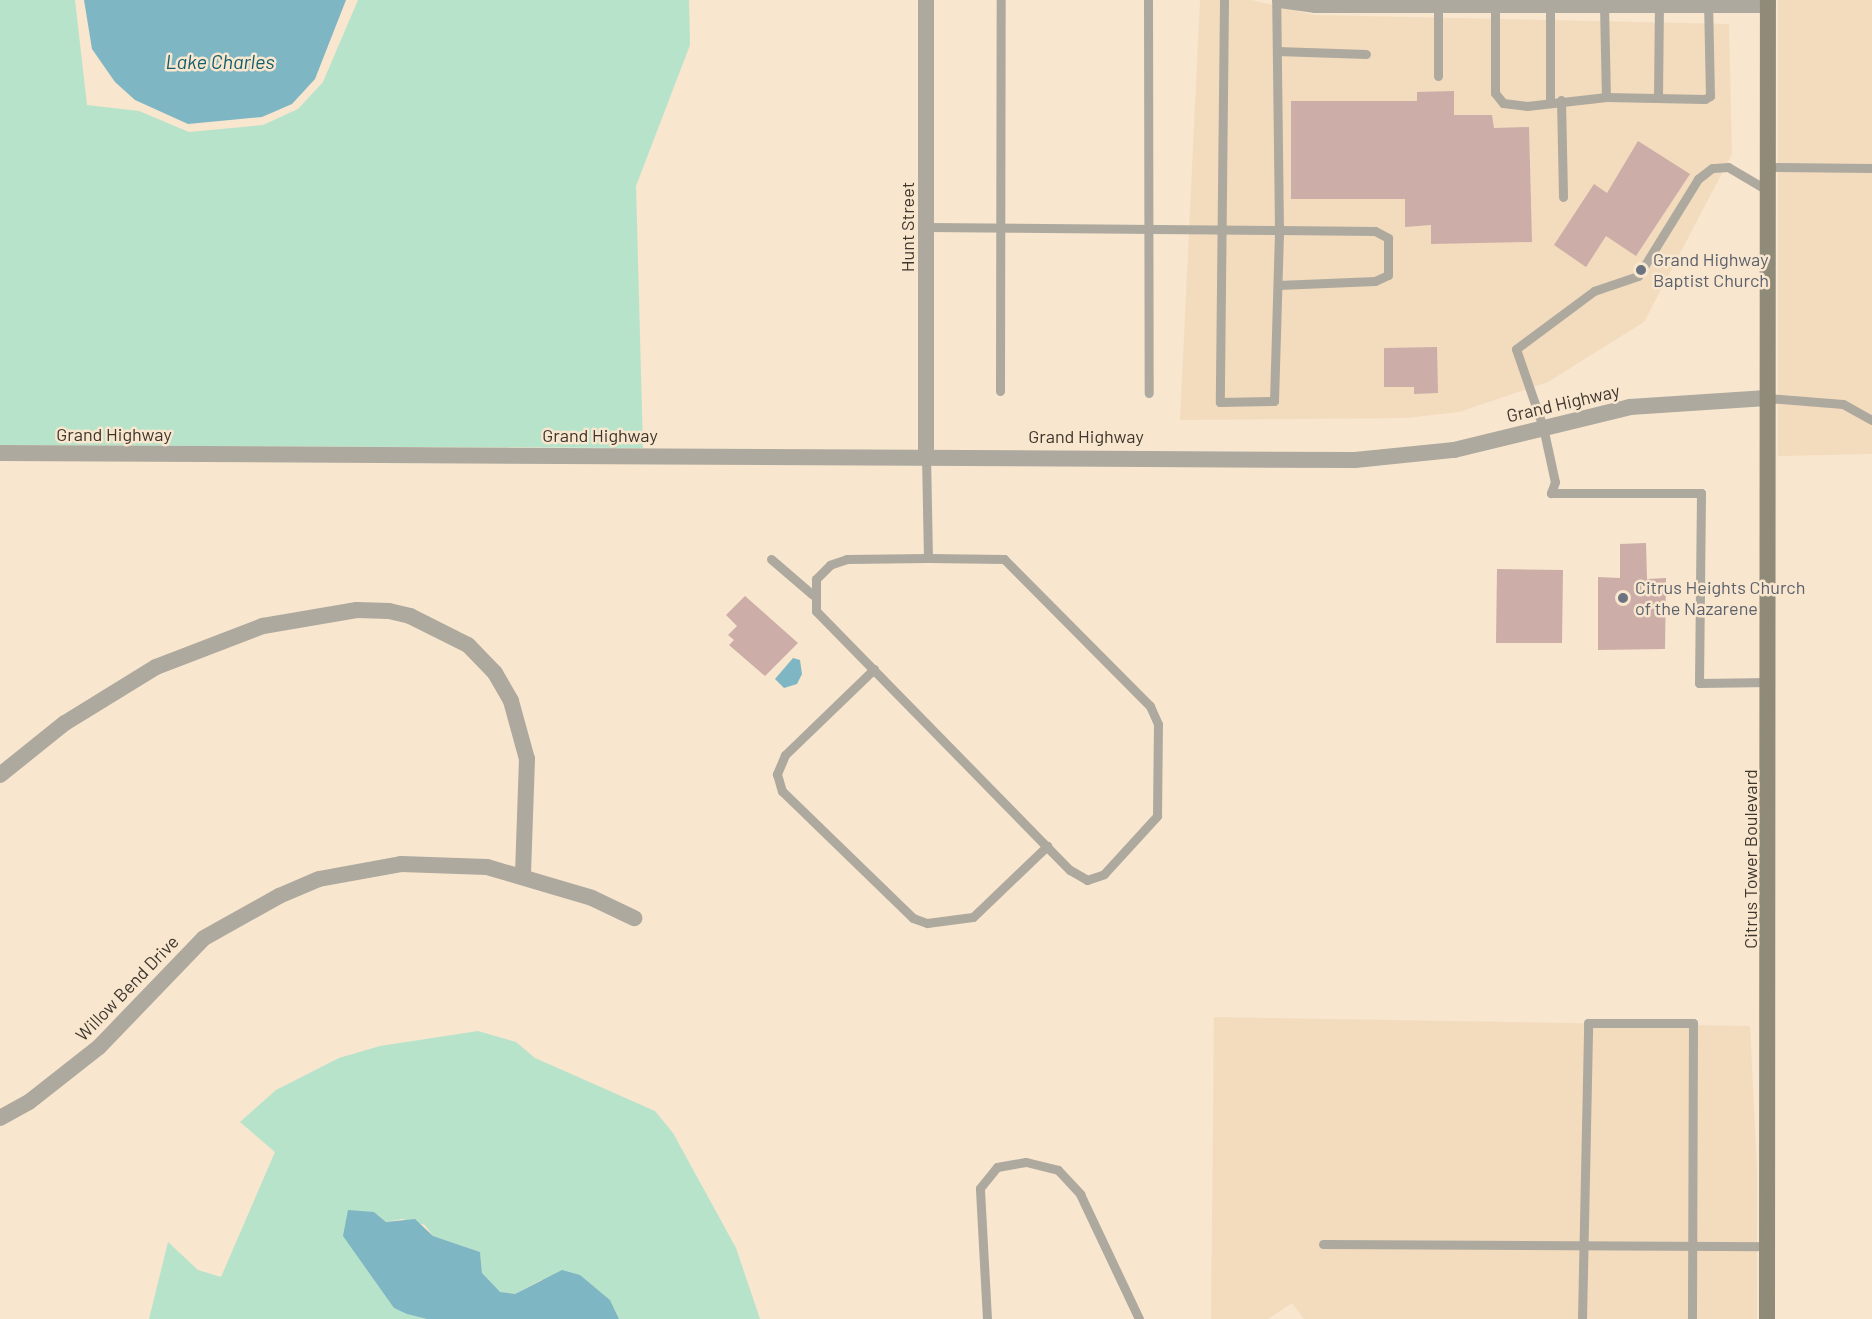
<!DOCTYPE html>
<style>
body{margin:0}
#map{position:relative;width:1872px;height:1319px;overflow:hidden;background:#f8e6ce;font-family:Barlow,sans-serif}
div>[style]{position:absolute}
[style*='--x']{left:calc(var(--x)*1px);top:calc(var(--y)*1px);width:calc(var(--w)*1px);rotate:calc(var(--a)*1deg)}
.built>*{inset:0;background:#f3dbbe}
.green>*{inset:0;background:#b7e3cb}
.water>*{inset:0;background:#7eb6c4}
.building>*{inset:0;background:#ccada7}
.service>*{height:9px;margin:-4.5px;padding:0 4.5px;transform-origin:4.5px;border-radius:4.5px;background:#ada99e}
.minor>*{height:16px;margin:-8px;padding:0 8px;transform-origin:8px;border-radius:8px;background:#ada99e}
.tertiary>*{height:16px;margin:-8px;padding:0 8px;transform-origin:8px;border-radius:8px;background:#ada99e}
.secondary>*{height:16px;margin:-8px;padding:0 8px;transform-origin:8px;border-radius:8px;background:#908a79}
.dots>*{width:16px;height:16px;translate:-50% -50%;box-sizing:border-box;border:3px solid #f8e6ce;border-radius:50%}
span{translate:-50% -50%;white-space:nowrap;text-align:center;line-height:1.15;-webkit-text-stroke:5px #f8e6ce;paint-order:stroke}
.street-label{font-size:18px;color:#3e362d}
.worship-label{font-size:18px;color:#5b616d}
.left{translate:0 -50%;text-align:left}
.water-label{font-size:20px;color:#105e6c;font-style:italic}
</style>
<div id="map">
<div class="built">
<div style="clip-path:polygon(1200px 0,1252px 0,1314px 15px,1729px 24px,1732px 154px,1644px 322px,1548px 382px,1459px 412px,1406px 418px,1180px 420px)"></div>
<div style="clip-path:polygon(1778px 0,1872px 0,1872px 454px,1778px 456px)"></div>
<div style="clip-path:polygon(1214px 1017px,1750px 1026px,1757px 1170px,1757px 1319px,1304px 1319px,1292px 1303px,1268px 1319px,1211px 1319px)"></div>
</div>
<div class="green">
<div style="clip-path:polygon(0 0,75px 0,87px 105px,139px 111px,189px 132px,263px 125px,298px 109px,323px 82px,358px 0,689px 0,690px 45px,636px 186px,643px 448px,0 445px)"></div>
<div style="clip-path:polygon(478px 1031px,516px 1042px,535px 1058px,655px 1111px,673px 1133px,736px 1248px,760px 1319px,619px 1319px,610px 1300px,593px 1286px,541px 1280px,515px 1294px,499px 1292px,482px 1273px,480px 1252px,433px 1236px,425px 1225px,402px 1219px,386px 1222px,374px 1212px,381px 1286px,394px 1308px,427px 1319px,149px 1319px,168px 1242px,198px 1270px,221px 1277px,275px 1152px,240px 1122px,276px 1090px,339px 1058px,380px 1046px)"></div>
</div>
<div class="water">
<div style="clip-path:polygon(84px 0,346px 0,315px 79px,292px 104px,262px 117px,188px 124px,135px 100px,115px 82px,92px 49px)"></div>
<div style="clip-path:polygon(793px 658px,800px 660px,802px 674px,797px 684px,784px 688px,775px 679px)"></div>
<div style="clip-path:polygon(348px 1210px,374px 1212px,386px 1222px,415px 1219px,433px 1236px,480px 1252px,482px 1273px,500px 1292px,515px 1294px,562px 1270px,580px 1275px,610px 1300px,619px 1319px,427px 1319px,407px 1314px,394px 1308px,343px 1236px)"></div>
</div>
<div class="building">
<div style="clip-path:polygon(1454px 91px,1454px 115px,1492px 115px,1494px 128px,1529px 127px,1532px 242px,1431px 244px,1431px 225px,1405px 227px,1405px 199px,1291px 199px,1291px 101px,1417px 101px,1417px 92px)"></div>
<div style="clip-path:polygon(1638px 141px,1690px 174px,1636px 256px,1606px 236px,1586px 267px,1554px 245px,1594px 184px,1607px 193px)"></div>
<div style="clip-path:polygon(1437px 347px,1438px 393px,1414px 394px,1414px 387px,1384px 387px,1384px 348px)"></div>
<div style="clip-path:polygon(1646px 543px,1647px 579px,1666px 578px,1665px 649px,1598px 650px,1598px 577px,1620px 578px,1620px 544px)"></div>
<div style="clip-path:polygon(1497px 569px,1563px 570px,1562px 643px,1496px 643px)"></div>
<div style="clip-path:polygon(745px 596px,798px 643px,765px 676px,729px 645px,734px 640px,728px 635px,737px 626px,726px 615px)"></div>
</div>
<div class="service">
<div style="--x:1148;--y:0;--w:393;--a:89.9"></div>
<div style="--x:1224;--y:0;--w:402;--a:90.6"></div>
<div style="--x:1220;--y:402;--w:54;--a:-1.1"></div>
<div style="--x:1274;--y:401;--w:171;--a:-88.3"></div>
<div style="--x:1279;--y:230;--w:96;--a:0.6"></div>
<div style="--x:1375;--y:231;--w:15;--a:28"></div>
<div style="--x:1388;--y:238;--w:37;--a:90"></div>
<div style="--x:1388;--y:275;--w:14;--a:155"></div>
<div style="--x:1375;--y:281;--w:97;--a:177.6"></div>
<div style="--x:1495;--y:5;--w:88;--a:90"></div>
<div style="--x:1495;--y:93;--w:13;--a:51"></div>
<div style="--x:1503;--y:103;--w:24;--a:7"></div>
<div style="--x:1527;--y:106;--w:80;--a:-6.5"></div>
<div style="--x:1606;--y:97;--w:99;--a:1.2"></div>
<div style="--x:1705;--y:99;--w:6;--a:-31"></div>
<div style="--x:1710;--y:96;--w:94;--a:-91.2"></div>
<div style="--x:1550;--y:5;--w:96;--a:90"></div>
<div style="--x:1604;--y:5;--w:92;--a:88.8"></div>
<div style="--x:1277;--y:51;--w:89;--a:1.9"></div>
<div style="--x:1438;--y:76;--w:71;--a:-90"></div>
<div style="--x:1658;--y:97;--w:92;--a:-89.4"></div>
<div style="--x:1561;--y:100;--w:97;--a:88.8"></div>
<div style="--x:1768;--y:167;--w:104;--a:0.6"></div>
<div style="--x:1767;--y:190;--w:45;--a:-149.5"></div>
<div style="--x:1728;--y:167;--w:16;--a:176"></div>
<div style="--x:1712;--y:168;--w:18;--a:142"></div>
<div style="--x:1698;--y:179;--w:114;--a:121.7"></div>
<div style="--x:1638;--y:276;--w:46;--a:161.2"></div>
<div style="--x:1594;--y:291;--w:97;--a:143.4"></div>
<div style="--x:1516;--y:349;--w:83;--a:70.9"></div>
<div style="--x:1543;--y:427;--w:56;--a:77.7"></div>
<div style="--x:1555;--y:482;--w:12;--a:110"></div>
<div style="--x:1551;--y:493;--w:150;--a:0"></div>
<div style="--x:1701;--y:493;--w:190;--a:90.6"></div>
<div style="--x:1699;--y:683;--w:71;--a:-0.8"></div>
<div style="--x:926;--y:227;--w:353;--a:0.5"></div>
<div style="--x:1279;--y:230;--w:230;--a:-90.7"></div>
<div style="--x:1000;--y:391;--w:391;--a:-89.9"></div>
<div style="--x:1767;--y:398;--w:76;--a:4.5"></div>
<div style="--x:1843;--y:404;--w:33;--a:29"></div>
<div style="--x:926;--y:455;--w:103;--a:88.9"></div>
<div style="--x:928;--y:558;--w:81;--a:179.3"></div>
<div style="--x:847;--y:559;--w:18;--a:161"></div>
<div style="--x:830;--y:565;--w:20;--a:135"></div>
<div style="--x:816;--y:579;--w:32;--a:90"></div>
<div style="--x:816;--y:611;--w:363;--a:45.6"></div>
<div style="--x:1070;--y:870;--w:20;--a:30"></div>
<div style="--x:1087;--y:880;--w:18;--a:-19"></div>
<div style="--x:1104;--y:874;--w:79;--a:-47.6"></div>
<div style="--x:1157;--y:816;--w:92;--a:-89.4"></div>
<div style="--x:1158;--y:724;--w:20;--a:-114"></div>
<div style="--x:1150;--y:706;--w:207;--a:-134.8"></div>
<div style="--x:1004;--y:559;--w:76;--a:-179.2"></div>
<div style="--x:771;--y:559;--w:55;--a:40.6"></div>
<div style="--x:874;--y:669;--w:124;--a:136"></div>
<div style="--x:785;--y:755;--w:21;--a:113"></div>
<div style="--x:777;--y:774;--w:18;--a:74"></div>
<div style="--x:782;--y:791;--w:182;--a:44.1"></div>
<div style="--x:913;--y:918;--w:15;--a:20"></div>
<div style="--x:927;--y:923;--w:46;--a:-7.4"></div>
<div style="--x:973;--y:917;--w:103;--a:-43.8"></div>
<div style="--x:1323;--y:1244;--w:444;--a:0.3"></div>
<div style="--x:987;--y:1319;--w:131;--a:-93.1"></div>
<div style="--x:980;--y:1188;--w:27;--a:-51"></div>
<div style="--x:997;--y:1167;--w:29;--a:-10"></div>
<div style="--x:1026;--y:1162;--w:33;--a:14"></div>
<div style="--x:1058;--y:1170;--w:33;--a:47"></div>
<div style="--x:1080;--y:1194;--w:138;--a:64.7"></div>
<div style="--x:1582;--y:1319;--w:296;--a:-88.8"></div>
<div style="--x:1588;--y:1023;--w:105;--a:0"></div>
<div style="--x:1693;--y:1023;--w:296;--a:90.2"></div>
</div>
<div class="minor">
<div style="--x:1280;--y:0;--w:36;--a:8"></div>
<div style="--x:1316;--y:5;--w:452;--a:0"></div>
<div style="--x:926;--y:455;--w:455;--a:-90"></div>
<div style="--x:0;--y:775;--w:83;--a:-38.7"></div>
<div style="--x:65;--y:723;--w:107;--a:-31.6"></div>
<div style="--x:156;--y:667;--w:115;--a:-21"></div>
<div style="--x:263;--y:626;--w:95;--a:-9.7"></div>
<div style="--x:357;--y:610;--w:32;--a:2"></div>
<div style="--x:389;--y:611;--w:22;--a:13"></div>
<div style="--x:410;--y:616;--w:65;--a:26.6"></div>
<div style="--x:468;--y:645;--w:39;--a:46"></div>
<div style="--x:495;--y:673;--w:32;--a:60"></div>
<div style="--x:511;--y:701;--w:60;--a:74.6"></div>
<div style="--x:527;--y:759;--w:116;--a:92"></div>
<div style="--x:0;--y:1118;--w:33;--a:-29"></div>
<div style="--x:29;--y:1102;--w:89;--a:-38.2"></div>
<div style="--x:99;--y:1047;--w:151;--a:-46.1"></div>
<div style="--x:204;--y:938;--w:86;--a:-29.2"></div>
<div style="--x:279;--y:896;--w:43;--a:-23"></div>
<div style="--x:319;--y:879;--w:83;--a:-10.4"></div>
<div style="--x:401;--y:864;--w:86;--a:2"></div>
<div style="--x:487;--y:867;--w:109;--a:16.4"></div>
<div style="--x:592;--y:898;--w:47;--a:25.5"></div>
</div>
<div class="tertiary">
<div style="--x:0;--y:453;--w:1355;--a:0.3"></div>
<div style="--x:1355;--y:460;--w:100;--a:-5.8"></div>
<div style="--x:1454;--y:450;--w:181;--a:-13.7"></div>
<div style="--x:1630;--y:407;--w:137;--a:-3.8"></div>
</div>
<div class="secondary">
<div style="--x:1767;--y:1319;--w:1319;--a:-89.96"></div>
</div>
<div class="dots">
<div style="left:1641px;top:270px;background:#6b7280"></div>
<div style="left:1623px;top:598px;background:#6b7280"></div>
</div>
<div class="street-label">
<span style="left:907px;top:227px;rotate:-90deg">Hunt Street</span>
<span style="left:1563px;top:403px;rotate:-13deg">Grand Highway</span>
<span style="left:114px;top:434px">Grand Highway</span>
<span style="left:600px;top:435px">Grand Highway</span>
<span style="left:1086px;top:436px">Grand Highway</span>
<span style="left:1750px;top:859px;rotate:-90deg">Citrus Tower Boulevard</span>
<span style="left:127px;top:988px;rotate:-46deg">Willow Bend Drive</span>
</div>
<div class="worship-label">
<span class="left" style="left:1653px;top:270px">Grand Highway<br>Baptist Church</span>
<span class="left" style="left:1635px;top:598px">Citrus Heights Church<br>of the Nazarene</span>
</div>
<div class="water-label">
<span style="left:220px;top:61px">Lake Charles</span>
</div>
</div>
